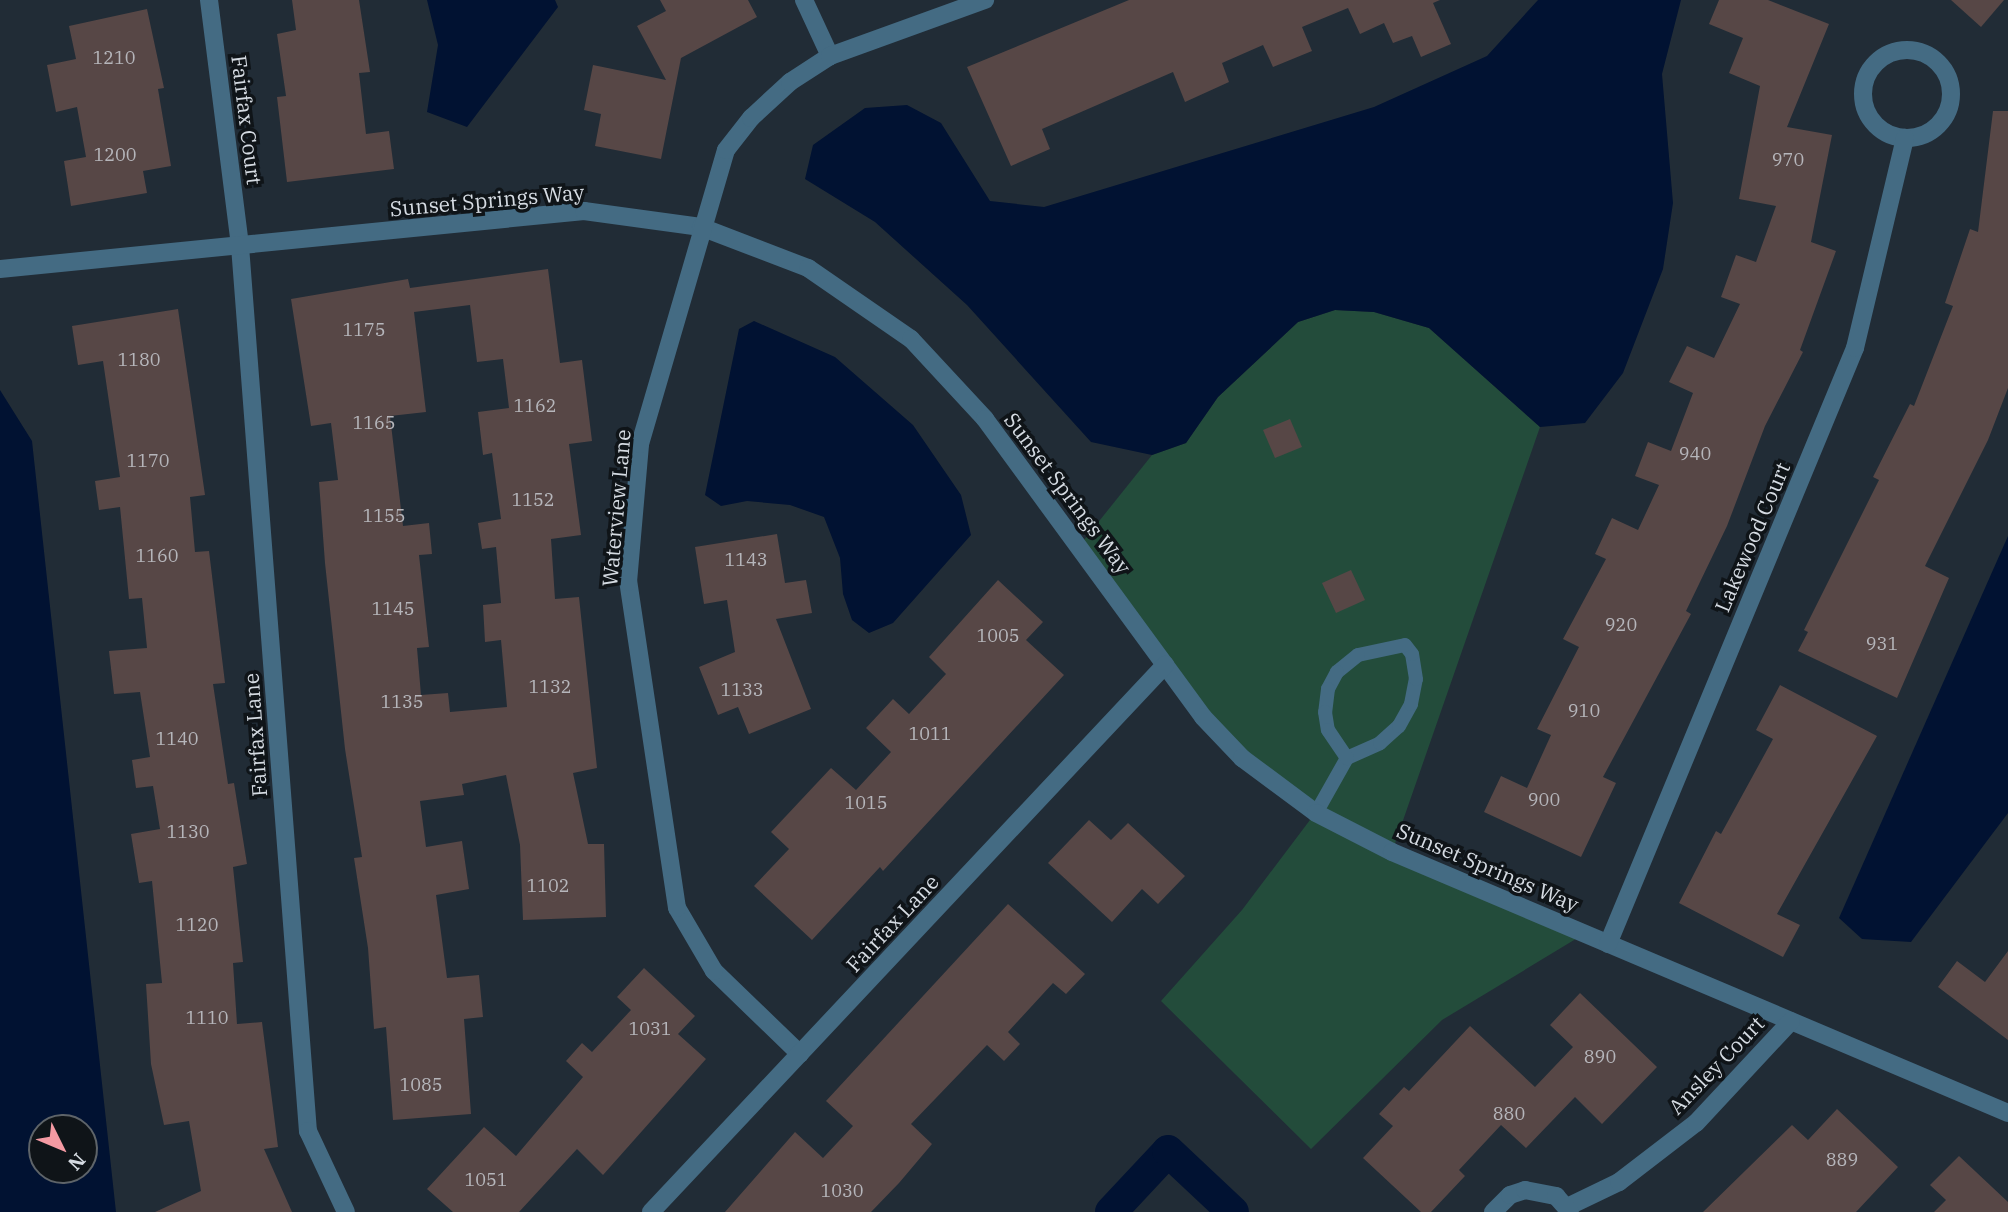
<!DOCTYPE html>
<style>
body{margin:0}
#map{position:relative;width:2008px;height:1212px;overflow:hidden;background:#212c36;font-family:"IBM Plex Serif",serif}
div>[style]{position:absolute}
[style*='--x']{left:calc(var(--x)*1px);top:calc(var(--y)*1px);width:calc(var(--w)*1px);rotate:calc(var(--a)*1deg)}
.green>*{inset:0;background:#234c3b}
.water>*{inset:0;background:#011232}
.canal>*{height:32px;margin:-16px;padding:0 16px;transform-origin:16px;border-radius:16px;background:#011232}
.building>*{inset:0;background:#574746}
.lane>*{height:14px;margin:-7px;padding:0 7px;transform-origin:7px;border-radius:7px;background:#446b83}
.street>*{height:18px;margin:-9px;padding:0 9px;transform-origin:9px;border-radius:9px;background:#446b83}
.street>.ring{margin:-9px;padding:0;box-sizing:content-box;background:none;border:18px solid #446b83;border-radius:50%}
span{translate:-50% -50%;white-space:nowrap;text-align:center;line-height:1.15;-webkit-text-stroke:7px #0f1418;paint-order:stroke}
.number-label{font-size:18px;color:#b6b6bb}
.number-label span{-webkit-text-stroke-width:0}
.street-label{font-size:21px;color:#d5dbe2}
.north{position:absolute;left:28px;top:1114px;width:70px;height:70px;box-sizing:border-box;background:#0f1418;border:2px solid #5e6469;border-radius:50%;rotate:133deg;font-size:19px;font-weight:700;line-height:28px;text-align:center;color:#d5dbe2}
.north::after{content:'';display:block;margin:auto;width:24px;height:32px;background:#f49aa3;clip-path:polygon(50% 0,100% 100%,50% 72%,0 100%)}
</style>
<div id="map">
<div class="green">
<div style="clip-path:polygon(1335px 310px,1374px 312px,1429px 328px,1540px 427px,1392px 852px,1584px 934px,1442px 1020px,1311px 1149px,1161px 1001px,1242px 910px,1316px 812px,1242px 758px,1080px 545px,1152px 455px,1186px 443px,1218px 397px,1298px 322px)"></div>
</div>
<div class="water">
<div style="clip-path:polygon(427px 0,555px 0,558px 7px,467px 127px,427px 112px,438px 45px)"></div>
<div style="clip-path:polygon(1538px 0,1681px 0,1662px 74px,1673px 203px,1663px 269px,1623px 373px,1585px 423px,1540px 427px,1429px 328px,1374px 312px,1335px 310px,1298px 322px,1218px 397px,1186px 443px,1152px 455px,1091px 442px,967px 305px,875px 222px,805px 179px,813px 145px,865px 108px,907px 105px,941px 123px,990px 201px,1044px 207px,1374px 107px,1487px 56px)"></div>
<div style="clip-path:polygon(754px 321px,835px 357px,913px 425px,961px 495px,971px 535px,893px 623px,869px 633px,852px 620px,843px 594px,840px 558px,824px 517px,790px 505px,747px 501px,721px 506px,705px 495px,739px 329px)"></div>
<div style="clip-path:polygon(evenodd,0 390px,32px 441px,116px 1212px,0 1212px,0 390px,42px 1128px,84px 1128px,84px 1170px,42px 1170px,42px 1128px)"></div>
<div style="clip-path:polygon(2008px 536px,2008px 813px,1911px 942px,1862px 939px,1839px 918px)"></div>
</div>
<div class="canal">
<div style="--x:1111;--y:1212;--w:83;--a:-46.9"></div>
<div style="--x:1168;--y:1151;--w:89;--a:43.2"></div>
</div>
<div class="building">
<div style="clip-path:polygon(292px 0,359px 0,370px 72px,359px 73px,366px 134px,389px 131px,394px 169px,287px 182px,277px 97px,286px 96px,277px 34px,296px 30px)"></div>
<div style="clip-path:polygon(660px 0,748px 0,757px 17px,681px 58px,661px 159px,595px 146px,601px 114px,584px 110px,593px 65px,666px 80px,637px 26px,666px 11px)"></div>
<div style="clip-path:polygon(1129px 0,1440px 0,1433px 3px,1451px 44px,1421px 57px,1412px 36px,1393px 43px,1384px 23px,1360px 34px,1348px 8px,1302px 27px,1312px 51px,1273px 67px,1263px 45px,1222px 63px,1229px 82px,1185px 102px,1173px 72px,1042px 129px,1050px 149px,1011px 166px,967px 67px)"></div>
<div style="clip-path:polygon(1719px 0,1768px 0,1829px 24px,1787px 127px,1832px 135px,1811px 242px,1836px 251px,1800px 350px,1803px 352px,1765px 426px,1727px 526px,1686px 611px,1691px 614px,1603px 777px,1616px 783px,1581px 857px,1484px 812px,1501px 776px,1527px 788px,1551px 735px,1537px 729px,1579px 647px,1563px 639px,1606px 559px,1595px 554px,1612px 518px,1638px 530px,1659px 485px,1635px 476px,1648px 442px,1671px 451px,1693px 393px,1669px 382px,1687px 346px,1714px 358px,1740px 304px,1721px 297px,1736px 255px,1756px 262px,1776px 206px,1739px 199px,1760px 86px,1729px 73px,1743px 38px,1709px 24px)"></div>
<div style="clip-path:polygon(1951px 0,2004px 0,1981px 27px)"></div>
<div style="clip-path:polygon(147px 9px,164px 88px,158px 89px,171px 166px,143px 171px,147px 193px,71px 206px,64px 161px,86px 157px,77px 107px,56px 112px,47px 65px,76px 59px,69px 26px)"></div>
<div style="clip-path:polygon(1993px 111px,2008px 111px,2008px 388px,1988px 440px,1925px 566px,1949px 578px,1897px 698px,1798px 651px,1808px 632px,1804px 630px,1879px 480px,1873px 477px,1910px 404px,1914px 406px,1953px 306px,1945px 303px,1970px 229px,1978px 232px)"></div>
<div style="clip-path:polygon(evenodd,548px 269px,560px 363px,582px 360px,592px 441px,569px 444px,581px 535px,551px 539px,555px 599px,579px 597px,597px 768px,573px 773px,588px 844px,604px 844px,606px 917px,523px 920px,520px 845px,506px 775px,462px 784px,464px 795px,420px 801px,426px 847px,462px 841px,469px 889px,436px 895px,447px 978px,479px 975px,483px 1017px,464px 1019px,471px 1114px,393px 1120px,386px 1027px,374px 1029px,368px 948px,354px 858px,362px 857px,345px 749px,325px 563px,319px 482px,338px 480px,331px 423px,311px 426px,291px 299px,408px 279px,410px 288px,548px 269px,470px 305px,477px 362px,503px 359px,509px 408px,478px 412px,483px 455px,492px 453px,501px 519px,478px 523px,482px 549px,496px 547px,501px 603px,483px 605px,485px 642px,501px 640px,507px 707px,450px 712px,448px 693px,421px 695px,417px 648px,429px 647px,419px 555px,432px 554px,429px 523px,403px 526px,390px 416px,426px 412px,414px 312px,470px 305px)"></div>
<div style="clip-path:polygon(178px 309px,205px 495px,190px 497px,195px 552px,209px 551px,225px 683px,213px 684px,228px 784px,234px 783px,247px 864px,233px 867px,243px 962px,233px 963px,237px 1024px,262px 1022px,278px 1147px,264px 1149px,292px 1212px,155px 1212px,201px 1191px,189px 1121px,164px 1125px,151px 1064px,146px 984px,162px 983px,152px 881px,139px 883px,131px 834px,160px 829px,153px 786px,136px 788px,132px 760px,150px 757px,140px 692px,114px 694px,109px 651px,147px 648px,142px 598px,129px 599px,120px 507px,99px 510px,95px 481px,120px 477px,103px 361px,78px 365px,72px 326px)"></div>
<div style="clip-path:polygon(1290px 419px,1302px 447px,1275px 458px,1263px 430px)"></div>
<div style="clip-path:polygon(777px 534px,785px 583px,806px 580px,812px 613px,776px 619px,811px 709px,749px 734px,738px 707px,718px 715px,699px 667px,735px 652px,727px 600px,704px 604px,695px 547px)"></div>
<div style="clip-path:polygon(1351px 570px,1365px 600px,1336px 613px,1322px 583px)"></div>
<div style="clip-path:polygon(998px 580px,1043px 622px,1026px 640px,1064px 675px,883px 871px,880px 867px,812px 940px,754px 886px,789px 849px,771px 832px,831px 768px,856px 790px,891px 752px,866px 728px,893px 699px,909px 714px,946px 674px,929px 657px)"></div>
<div style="clip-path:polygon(1780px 685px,1877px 736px,1777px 914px,1800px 925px,1783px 957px,1679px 903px,1716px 831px,1721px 834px,1773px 739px,1756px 730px)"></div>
<div style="clip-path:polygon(1089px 820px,1111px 840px,1128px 823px,1185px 876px,1158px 904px,1142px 889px,1112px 922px,1048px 863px)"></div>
<div style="clip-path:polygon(1008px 904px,1085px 974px,1066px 994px,1053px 983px,1008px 1032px,1020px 1044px,1004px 1061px,987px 1045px,911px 1124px,932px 1144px,899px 1183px,871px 1212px,725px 1212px,795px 1132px,823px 1158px,853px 1126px,826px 1101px)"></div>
<div style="clip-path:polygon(2008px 951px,2008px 1040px,1938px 987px,1957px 961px,1985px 982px)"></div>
<div style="clip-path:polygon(644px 968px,695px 1016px,678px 1034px,706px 1059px,603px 1175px,577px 1149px,519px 1212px,453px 1212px,427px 1189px,484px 1127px,516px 1156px,583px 1077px,566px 1061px,582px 1043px,592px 1052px,631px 1010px,617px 997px)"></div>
<div style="clip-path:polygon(1580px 993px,1657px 1067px,1602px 1124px,1575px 1097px,1526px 1148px,1501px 1125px,1459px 1170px,1465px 1176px,1431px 1212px,1421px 1212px,1363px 1158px,1393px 1126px,1379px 1114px,1404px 1087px,1409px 1091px,1470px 1026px,1535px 1087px,1573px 1047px,1550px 1025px)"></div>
<div style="clip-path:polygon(1837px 1109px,1898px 1167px,1856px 1212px,1703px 1212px,1792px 1125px,1808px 1140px)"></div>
<div style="clip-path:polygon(1959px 1156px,2008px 1202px,2008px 1212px,1934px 1212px,1946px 1200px,1930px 1185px)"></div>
</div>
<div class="lane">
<div style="--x:1316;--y:813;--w:63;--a:-60.6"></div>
<div style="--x:1347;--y:758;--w:36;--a:-24"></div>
<div style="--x:1380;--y:743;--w:25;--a:-42"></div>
<div style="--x:1399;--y:726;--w:25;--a:-61"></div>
<div style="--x:1411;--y:704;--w:25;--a:-79"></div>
<div style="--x:1416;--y:679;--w:25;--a:-99"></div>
<div style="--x:1412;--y:654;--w:11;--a:-128"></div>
<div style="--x:1405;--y:645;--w:48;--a:168"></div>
<div style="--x:1358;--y:655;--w:27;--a:141"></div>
<div style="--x:1337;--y:672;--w:19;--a:118"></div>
<div style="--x:1328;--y:689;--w:23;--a:97"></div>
<div style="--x:1325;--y:712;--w:18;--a:81"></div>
<div style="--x:1328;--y:730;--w:34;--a:56"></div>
</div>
<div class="street">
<div style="--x:209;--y:0;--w:248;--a:82.8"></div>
<div style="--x:240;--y:246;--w:888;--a:85.61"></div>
<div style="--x:308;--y:1131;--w:89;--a:64.9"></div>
<div style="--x:804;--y:0;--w:62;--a:65.1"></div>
<div class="ring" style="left:1863px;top:50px;width:70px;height:70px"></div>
<div style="--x:0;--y:269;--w:587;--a:-5.67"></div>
<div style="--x:584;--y:211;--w:118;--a:7.8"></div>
<div style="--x:701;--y:227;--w:115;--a:21"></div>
<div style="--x:808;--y:268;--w:125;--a:34.6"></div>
<div style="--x:911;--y:339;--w:109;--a:47.2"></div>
<div style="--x:985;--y:419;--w:369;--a:53.8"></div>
<div style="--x:1203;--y:717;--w:57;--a:46.4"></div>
<div style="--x:1242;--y:758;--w:92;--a:36.6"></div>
<div style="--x:1316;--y:813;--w:85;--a:27.2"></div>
<div style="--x:1392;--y:852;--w:669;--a:22.96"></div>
<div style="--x:1608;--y:944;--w:645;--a:-67.49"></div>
<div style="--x:1855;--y:348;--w:216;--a:-76.6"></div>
<div style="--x:800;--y:1054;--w:120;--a:-136"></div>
<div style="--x:714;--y:971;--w:73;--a:-120.4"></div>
<div style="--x:677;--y:908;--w:330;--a:-98.5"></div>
<div style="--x:628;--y:582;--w:139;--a:-85"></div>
<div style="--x:640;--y:444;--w:306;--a:-73.7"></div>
<div style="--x:726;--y:150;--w:41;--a:-52"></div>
<div style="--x:751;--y:118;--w:53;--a:-42.7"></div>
<div style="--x:790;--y:82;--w:48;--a:-33"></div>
<div style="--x:830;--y:56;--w:165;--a:-19.9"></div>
<div style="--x:1567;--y:1207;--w:58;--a:-25.7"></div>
<div style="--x:1619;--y:1182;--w:97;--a:-37.5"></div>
<div style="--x:1696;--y:1123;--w:139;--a:-47"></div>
<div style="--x:651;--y:1212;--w:751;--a:-46.78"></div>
<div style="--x:1493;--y:1212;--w:24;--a:-45"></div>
<div style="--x:1510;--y:1195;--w:16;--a:-18"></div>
<div style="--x:1525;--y:1190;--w:32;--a:11"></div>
<div style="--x:1556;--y:1196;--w:21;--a:49"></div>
</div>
<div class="number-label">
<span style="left:114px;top:58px">1210</span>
<span style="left:115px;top:155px">1200</span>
<span style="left:1788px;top:160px">970</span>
<span style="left:364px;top:330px">1175</span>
<span style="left:139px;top:360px">1180</span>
<span style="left:535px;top:406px">1162</span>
<span style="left:374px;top:423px">1165</span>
<span style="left:1695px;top:454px">940</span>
<span style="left:148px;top:461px">1170</span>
<span style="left:533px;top:500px">1152</span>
<span style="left:384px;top:516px">1155</span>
<span style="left:157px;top:556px">1160</span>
<span style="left:746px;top:560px">1143</span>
<span style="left:393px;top:609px">1145</span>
<span style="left:1621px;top:625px">920</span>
<span style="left:998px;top:636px">1005</span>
<span style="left:1882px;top:644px">931</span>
<span style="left:550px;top:687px">1132</span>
<span style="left:742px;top:690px">1133</span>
<span style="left:402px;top:702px">1135</span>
<span style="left:1584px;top:711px">910</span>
<span style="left:930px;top:734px">1011</span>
<span style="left:177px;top:739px">1140</span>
<span style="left:1544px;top:800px">900</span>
<span style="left:866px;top:803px">1015</span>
<span style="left:188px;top:832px">1130</span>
<span style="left:548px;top:886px">1102</span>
<span style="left:197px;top:925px">1120</span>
<span style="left:207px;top:1018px">1110</span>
<span style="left:650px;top:1029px">1031</span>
<span style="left:1600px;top:1057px">890</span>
<span style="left:421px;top:1085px">1085</span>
<span style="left:1509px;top:1114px">880</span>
<span style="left:1842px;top:1160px">889</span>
<span style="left:486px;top:1180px">1051</span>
<span style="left:842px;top:1191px">1030</span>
</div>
<div class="street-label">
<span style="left:247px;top:120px;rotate:83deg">Fairfax Court</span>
<span style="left:487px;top:200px;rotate:-5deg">Sunset Springs Way</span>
<span style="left:1068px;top:493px;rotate:53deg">Sunset Springs Way</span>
<span style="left:616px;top:508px;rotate:-85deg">Waterview Lane</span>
<span style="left:1752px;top:537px;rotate:-67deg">Lakewood Court</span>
<span style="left:255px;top:735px;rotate:-94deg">Fairfax Lane</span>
<span style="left:1488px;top:867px;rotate:23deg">Sunset Springs Way</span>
<span style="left:892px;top:923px;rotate:-47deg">Fairfax Lane</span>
<span style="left:1716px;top:1065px;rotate:-46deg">Ansley Court</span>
</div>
<div class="north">N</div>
</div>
